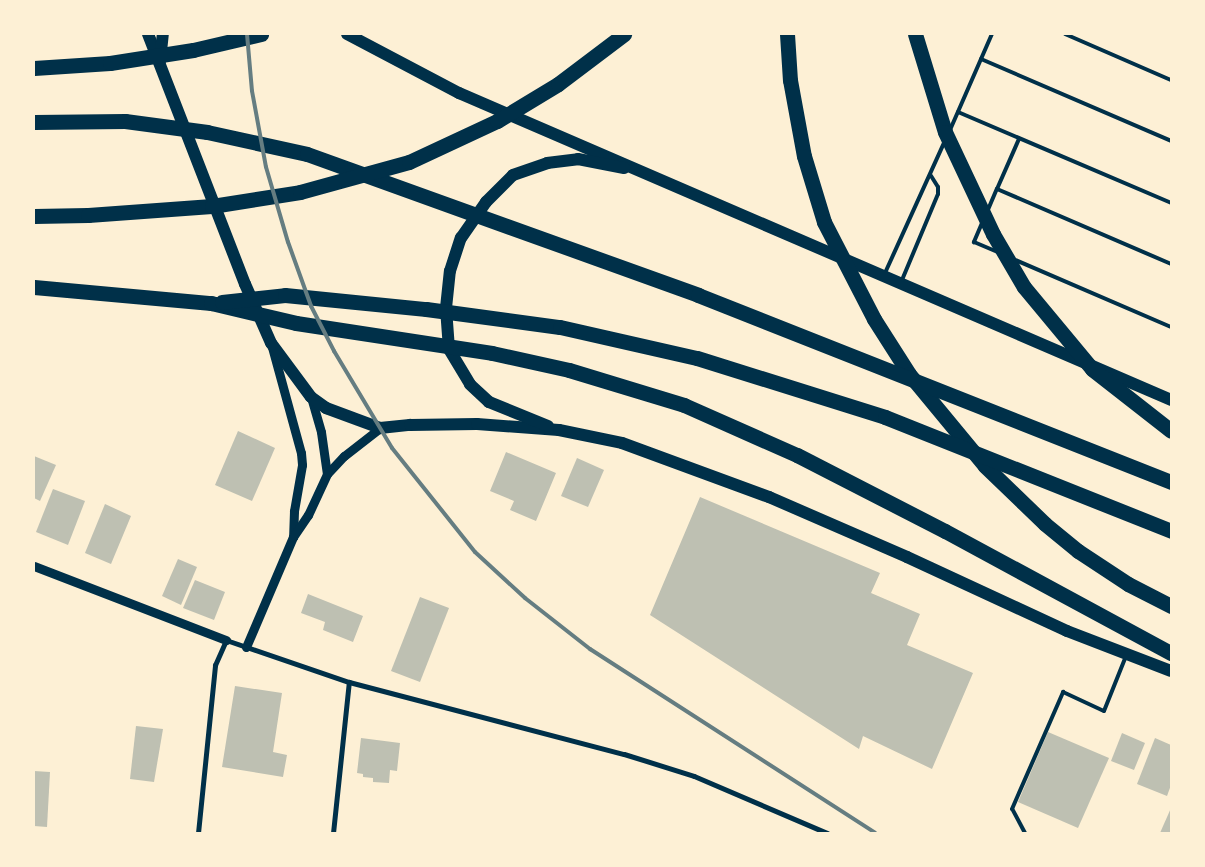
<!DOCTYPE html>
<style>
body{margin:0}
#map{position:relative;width:1205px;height:867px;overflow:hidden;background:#fdf0d5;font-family:"Source Sans 3",sans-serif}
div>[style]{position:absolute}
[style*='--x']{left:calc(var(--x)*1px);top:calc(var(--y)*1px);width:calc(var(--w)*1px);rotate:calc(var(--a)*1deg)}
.building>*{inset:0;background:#bec0b2}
.service>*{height:4px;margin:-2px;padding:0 2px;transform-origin:2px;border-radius:2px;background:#003049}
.minor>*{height:5px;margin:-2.5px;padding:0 2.5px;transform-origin:2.5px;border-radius:2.5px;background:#003049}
.tertiary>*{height:9px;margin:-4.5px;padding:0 4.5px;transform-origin:4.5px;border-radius:4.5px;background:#003049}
.primary>*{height:12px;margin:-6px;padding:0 6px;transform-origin:6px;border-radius:6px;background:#003049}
.motorway>*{height:15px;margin:-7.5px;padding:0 7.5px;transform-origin:7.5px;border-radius:7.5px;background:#003049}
.rail>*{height:4px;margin:-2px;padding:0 2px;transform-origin:2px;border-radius:2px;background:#657d81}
span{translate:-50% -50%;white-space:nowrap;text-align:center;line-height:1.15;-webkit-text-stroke:4px #fdf0d5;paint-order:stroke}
.frame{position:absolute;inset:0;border:35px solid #fdf0d5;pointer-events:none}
</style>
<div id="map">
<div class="building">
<div style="clip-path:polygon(238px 431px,275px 448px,252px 501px,215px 485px)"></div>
<div style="clip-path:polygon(506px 452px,556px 473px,536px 521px,510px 510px,514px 501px,490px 491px)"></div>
<div style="clip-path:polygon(34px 456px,56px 465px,40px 501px,34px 498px)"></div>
<div style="clip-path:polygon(577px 458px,604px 470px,588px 507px,561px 496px)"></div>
<div style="clip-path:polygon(53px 489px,85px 501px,68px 545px,36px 532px)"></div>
<div style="clip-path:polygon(700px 497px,880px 573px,871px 593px,920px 614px,907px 645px,973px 673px,932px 769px,863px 736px,859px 749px,650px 615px)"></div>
<div style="clip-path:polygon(105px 504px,131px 516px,111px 564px,85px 553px)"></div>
<div style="clip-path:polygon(178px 559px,197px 567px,181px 605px,162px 596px)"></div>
<div style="clip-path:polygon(195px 580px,225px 592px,214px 620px,183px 608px)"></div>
<div style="clip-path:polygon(308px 594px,363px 616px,353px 642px,323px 630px,325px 622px,301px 613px)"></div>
<div style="clip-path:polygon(420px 597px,449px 608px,420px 682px,391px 671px)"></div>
<div style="clip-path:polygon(235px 686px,282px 693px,273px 752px,287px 755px,283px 777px,222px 767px)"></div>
<div style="clip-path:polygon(136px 726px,163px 729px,154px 782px,130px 779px)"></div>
<div style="clip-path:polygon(1048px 732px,1109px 758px,1078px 828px,1018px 802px)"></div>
<div style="clip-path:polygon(1122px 733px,1145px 743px,1134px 770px,1111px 761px)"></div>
<div style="clip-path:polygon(361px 738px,400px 743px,397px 771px,390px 770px,389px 783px,373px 782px,373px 778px,363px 777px,363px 774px,357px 773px)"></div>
<div style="clip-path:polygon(1155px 738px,1171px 745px,1171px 785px,1167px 796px,1137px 784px)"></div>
<div style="clip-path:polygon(34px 771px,50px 772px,47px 827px,34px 826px)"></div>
<div style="clip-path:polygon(1171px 808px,1171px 833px,1160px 833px)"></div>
</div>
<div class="service">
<div style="--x:1065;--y:34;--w:116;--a:23.5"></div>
<div style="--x:981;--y:59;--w:207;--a:23.3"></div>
<div style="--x:958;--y:112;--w:232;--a:23.1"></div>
<div style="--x:950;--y:130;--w:105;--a:-66.4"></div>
<div style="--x:997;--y:189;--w:55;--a:-66.3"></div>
<div style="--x:987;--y:212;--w:25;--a:-67"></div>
<div style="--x:997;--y:189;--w:189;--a:23.3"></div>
<div style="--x:982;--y:223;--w:21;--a:113"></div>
<div style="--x:974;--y:242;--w:25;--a:23"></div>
<div style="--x:1013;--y:259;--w:172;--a:23.3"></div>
<div style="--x:885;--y:273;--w:145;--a:-65.6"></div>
<div style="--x:902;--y:280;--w:93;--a:-67.3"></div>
<div style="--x:938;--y:194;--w:7;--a:-90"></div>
<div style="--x:938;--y:187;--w:13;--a:-122"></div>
<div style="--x:1025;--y:833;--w:27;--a:-118"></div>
<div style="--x:1012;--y:809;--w:128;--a:-66.4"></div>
<div style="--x:1063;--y:692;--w:45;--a:24.9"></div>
<div style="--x:1104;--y:711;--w:59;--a:-68.2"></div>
</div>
<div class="minor">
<div style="--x:198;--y:833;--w:169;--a:-84.2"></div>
<div style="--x:215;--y:665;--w:27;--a:-66"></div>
<div style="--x:226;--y:640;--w:130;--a:18.9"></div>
<div style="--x:349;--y:682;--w:284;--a:14.7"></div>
<div style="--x:624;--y:754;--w:73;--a:17.4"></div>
<div style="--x:694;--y:776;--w:145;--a:23.2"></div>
<div style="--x:333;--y:833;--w:152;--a:-84"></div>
</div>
<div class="tertiary">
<div style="--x:272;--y:347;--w:110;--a:74.7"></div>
<div style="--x:301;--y:453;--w:12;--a:85"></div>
<div style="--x:302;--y:465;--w:47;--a:99.9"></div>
<div style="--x:294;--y:511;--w:26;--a:92"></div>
<div style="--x:311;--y:397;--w:36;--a:74"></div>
<div style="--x:321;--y:432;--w:42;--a:81.9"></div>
<div style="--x:34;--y:566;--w:206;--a:21.1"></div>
<div style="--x:246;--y:647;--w:120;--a:-66.9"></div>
<div style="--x:293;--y:537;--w:27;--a:-56"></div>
<div style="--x:308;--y:515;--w:45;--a:-65.1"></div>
<div style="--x:327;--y:474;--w:25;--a:-47"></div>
<div style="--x:344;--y:456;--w:46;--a:-37.9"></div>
</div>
<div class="primary">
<div style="--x:148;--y:34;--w:268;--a:68.8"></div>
<div style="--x:245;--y:284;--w:64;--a:66.2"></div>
<div style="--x:271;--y:343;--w:67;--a:53.5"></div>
<div style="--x:311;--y:397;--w:19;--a:36"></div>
<div style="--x:326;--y:408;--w:58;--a:20.3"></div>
<div style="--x:380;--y:428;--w:30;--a:-6"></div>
<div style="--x:410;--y:425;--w:67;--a:-0.9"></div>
<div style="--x:477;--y:424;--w:82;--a:4.2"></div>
<div style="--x:559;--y:430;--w:64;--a:11.7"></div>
<div style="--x:622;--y:443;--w:157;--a:20.2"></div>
<div style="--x:769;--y:497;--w:150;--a:23.5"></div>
<div style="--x:907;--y:557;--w:176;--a:24.8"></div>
<div style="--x:1067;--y:631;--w:111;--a:21"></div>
<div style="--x:347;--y:34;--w:127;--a:27.8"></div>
<div style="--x:459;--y:93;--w:775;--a:23.32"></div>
<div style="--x:160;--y:61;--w:27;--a:-84"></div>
<div style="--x:548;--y:426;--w:64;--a:-157.9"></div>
<div style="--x:489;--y:402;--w:26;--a:-137"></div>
<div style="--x:470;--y:384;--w:41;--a:-121"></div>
<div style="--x:449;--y:349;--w:41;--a:-94.2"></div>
<div style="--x:446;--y:308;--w:37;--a:-84"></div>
<div style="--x:450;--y:271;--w:35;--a:-72"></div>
<div style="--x:461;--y:238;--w:44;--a:-55.2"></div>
<div style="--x:486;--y:202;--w:38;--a:-45"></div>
<div style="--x:513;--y:175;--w:36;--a:-19"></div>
<div style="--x:547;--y:163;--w:31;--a:-7"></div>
<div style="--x:578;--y:159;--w:47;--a:11.1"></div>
</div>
<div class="motorway">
<div style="--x:787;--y:34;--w:46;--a:86.3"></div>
<div style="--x:790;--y:80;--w:77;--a:79.6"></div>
<div style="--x:804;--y:156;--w:69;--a:73.1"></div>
<div style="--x:824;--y:222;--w:109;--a:62.7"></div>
<div style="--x:874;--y:319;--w:65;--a:57.5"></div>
<div style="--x:909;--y:374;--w:119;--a:50.4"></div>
<div style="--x:985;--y:466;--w:83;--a:44"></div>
<div style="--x:1045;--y:524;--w:43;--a:39.3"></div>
<div style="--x:1078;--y:551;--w:60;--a:33.4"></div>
<div style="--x:1128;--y:584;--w:48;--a:27.1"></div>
<div style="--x:915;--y:34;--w:102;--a:73"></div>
<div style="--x:945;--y:132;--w:113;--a:64.8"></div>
<div style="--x:993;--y:234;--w:61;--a:59.7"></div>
<div style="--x:1024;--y:287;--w:107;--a:50.3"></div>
<div style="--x:1092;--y:369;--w:100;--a:38.1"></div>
<div style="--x:34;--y:68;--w:76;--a:-3.8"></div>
<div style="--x:110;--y:63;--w:84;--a:-8.9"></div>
<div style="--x:193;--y:50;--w:70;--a:-13.2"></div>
<div style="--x:34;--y:122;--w:91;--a:-0.6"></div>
<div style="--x:125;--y:121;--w:83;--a:7.6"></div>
<div style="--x:207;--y:132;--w:102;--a:12.4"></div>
<div style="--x:307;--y:154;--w:416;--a:19.8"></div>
<div style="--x:698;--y:295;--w:509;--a:21.57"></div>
<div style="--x:34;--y:216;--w:54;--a:-1.1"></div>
<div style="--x:88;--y:215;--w:124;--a:-4.2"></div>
<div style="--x:212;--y:206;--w:89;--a:-9"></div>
<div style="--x:300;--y:192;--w:113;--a:-15.4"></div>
<div style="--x:409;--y:162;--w:97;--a:-25"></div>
<div style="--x:497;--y:121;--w:71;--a:-31.2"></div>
<div style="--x:558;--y:84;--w:83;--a:-37.1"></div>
<div style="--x:34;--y:287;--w:178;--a:5.2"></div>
<div style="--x:211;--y:303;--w:87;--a:13.2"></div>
<div style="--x:296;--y:323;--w:198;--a:8.7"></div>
<div style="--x:492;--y:353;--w:79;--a:12.4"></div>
<div style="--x:569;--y:370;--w:120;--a:16.9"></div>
<div style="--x:684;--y:405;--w:124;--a:23.9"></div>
<div style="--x:797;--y:455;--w:166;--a:27.2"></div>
<div style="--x:945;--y:531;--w:257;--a:28.4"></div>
<div style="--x:222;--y:302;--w:63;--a:-6.3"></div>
<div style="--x:285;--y:295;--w:142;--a:5.7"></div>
<div style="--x:426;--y:309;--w:135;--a:7.7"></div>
<div style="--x:560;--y:327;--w:140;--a:12.8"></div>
<div style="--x:697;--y:358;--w:197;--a:17.4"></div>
<div style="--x:885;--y:417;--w:308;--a:21.7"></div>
</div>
<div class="rail">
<div style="--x:247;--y:34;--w:57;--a:85"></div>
<div style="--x:252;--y:91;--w:77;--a:79.6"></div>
<div style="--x:266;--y:167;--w:78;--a:73.7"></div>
<div style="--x:288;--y:242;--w:68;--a:70.2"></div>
<div style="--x:311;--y:306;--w:51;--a:62.9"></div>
<div style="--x:334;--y:351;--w:113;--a:59.1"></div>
<div style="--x:392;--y:448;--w:133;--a:51.4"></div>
<div style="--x:475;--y:552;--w:68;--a:42.6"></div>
<div style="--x:525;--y:598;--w:83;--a:38.1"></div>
<div style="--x:590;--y:649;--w:339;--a:32.8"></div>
</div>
<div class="frame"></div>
</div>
